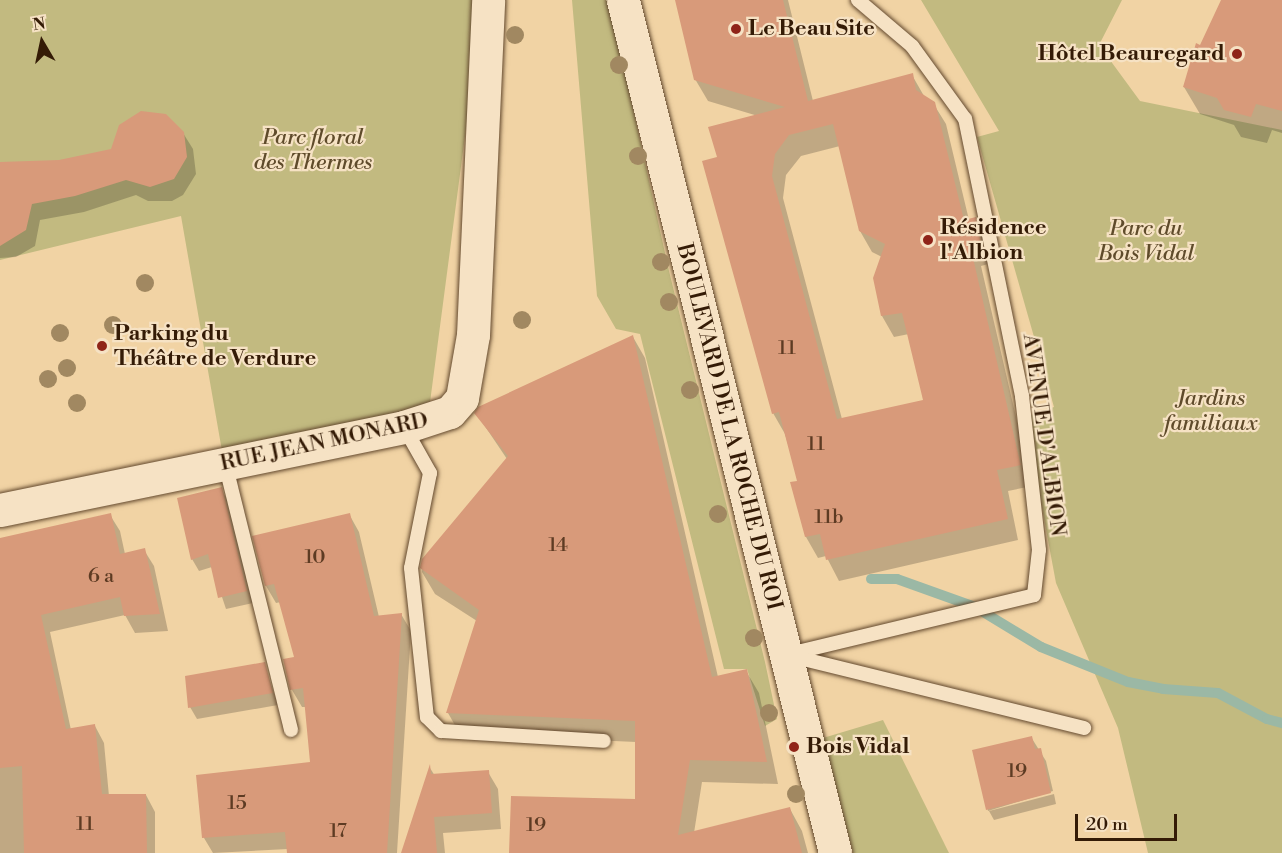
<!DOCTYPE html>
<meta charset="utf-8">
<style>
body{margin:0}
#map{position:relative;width:1282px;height:853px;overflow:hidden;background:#f1d3a4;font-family:"Libre Bodoni",serif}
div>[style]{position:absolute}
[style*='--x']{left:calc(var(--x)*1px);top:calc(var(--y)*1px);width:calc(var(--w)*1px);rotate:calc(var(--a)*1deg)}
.green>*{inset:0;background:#c2ba80}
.shadow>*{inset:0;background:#0003}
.stream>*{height:10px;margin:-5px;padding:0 5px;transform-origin:5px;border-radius:5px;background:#9bb8a5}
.building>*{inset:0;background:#d89a7a}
.roads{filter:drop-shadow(0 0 2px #63492e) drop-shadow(0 0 2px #63492e)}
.lane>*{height:14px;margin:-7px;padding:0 7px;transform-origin:7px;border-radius:7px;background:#f6e2c4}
.secondary>*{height:33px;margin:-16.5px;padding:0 16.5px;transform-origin:16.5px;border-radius:16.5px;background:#f6e2c4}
.trees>*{width:18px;height:18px;margin:-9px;border-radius:50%;background:#a18861}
.dots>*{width:16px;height:16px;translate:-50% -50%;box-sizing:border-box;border:3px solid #f6e2c4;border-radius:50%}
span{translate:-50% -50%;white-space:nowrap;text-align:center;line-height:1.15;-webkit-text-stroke:4.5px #f6e2c4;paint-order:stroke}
.number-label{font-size:20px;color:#5d3b23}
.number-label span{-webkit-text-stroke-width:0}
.poi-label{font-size:22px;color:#341b06;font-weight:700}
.left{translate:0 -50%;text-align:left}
.right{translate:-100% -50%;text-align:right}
.park-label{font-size:22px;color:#5f4b2b;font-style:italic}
.street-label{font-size:22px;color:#341b06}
.north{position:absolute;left:12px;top:12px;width:60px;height:60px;-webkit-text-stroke:4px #f6e2c4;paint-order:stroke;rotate:351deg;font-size:16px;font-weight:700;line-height:24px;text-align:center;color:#341b06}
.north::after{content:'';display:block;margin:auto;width:21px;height:27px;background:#341b06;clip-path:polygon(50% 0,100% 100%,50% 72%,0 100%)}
.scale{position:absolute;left:1075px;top:814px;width:102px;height:27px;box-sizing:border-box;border:3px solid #341b06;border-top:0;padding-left:8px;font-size:18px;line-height:21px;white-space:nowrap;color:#341b06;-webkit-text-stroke:4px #f6e2c4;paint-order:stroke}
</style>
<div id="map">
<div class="green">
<div style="clip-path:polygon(0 0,474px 0,475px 60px,429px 410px,222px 451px,181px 216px,0 260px)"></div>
<div style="clip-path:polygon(572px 0,609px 0,669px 271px,765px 662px,777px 719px,765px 726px,747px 669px,724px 669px,640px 334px,616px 329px,597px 296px)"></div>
<div style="clip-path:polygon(921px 0,1122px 0,1099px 45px,1140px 101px,1282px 130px,1282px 853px,1148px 853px,1118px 728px,1056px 583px,1025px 417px,1054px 407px,977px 137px,999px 131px)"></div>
<div style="clip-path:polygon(883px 720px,949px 853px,853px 853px,823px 738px)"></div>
</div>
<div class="shadow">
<div style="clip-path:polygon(evenodd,676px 0,788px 0,813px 101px,912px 75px,924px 96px,933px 103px,946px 124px,969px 220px,975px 219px,987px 240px,992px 263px,981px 266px,1032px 486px,1008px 491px,1018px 540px,839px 581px,826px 556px,818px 558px,806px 537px,799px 482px,785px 434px,773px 413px,719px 158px,758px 116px,708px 101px,695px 79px,676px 0,840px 146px,860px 231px,872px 252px,882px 257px,874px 278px,882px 316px,894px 337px,909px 334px,925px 401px,842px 419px,783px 198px,786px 175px,801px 156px,840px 146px)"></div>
<div style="clip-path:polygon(1223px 0,1282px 0,1282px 133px,1272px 130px,1267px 143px,1241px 137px,1234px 125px,1200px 114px,1184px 87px)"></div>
<div style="clip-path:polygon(183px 133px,193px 149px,196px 174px,183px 195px,172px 201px,148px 201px,136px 195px,84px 212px,40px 220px,35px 246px,16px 257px,0 258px,0 163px,60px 162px)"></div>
<div style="clip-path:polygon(633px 337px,645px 358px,718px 677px,746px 671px,759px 693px,778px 784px,702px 782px,694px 833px,790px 809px,802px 831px,808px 853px,511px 853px,637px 801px,636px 742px,460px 734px,448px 713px,477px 621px,435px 594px,422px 572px,423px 560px,507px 459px,476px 413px)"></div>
<div style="clip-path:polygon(221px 489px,228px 501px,253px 603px,226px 609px,212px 567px,199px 571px,192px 559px)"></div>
<div style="clip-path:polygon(349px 514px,359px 532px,379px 617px,401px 614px,411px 631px,397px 853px,288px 853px,288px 849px,213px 853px,204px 838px,197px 776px,312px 764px,306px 707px,302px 707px,292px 690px,285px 660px,296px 658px,281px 602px,276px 603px,266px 586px,254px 537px)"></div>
<div style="clip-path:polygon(110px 515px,120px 531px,125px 554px,144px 550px,154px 566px,168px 631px,135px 633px,125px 615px,50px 632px,71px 730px,95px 726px,104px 743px,109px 796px,146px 795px,155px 812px,155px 853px,0 853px,0 539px)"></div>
<div style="clip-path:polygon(264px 664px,278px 705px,197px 719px,190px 707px)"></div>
<div style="clip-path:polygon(1031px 737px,1046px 761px,1053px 791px,988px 811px,973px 751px)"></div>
<div style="clip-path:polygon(430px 768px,435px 776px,488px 772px,498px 789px,501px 829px,443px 833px,445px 853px,402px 853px)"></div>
<div style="clip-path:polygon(1054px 794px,1056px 804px,994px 820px,989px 811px)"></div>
</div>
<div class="stream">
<div style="--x:871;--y:579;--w:26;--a:0"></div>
<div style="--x:897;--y:579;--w:83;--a:19.7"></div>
<div style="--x:975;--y:607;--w:77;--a:31.2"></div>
<div style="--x:1041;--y:647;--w:94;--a:21.9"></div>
<div style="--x:1128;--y:682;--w:36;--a:11"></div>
<div style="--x:1163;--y:689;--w:55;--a:4.2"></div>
<div style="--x:1218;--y:693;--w:55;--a:28"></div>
<div style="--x:1267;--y:719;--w:16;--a:15"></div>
</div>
<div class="building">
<div style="clip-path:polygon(evenodd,675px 0,783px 0,808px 101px,913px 73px,916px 90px,935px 102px,964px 220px,976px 217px,981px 243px,970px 245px,1020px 462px,1021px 465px,997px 470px,1008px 519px,826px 560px,820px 534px,805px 537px,790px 482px,797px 481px,779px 412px,772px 414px,702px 161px,717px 157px,708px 127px,785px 107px,694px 80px,675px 0,833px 124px,859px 231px,885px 244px,873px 278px,881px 316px,902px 313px,923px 400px,837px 419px,772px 176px,775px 154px,789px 135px,833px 124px)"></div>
<div style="clip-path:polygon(1221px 0,1282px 0,1282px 111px,1256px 104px,1251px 117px,1224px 110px,1217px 98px,1183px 87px,1196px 43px,1200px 45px)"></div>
<div style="clip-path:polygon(141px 111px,166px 114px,184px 132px,187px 157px,174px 179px,150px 187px,126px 180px,75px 196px,32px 204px,26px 230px,0 246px,0 162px,59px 160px,111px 149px,119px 125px)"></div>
<div style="clip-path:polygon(633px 335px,712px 677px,747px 669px,767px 762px,690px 760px,678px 835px,790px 807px,802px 853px,509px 853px,511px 796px,635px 799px,635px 721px,446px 713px,479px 610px,420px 568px,422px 559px,508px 456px,474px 413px,478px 407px)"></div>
<div style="clip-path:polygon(222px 487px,247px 591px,218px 598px,208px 554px,191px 560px,177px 498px)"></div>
<div style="clip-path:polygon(111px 513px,120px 554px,145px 548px,160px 614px,124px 616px,120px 597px,41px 615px,66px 729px,95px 724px,102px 794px,146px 794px,147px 853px,24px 853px,22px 766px,0 768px,0 538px)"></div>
<div style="clip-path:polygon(350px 513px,374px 616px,402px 613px,387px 853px,287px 853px,285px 832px,202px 838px,196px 775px,310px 762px,303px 688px,290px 690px,283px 659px,294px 657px,274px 584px,265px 586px,252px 536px)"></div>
<div style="clip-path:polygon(265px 662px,273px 693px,188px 708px,185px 676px)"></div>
<div style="clip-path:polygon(1032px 736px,1035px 749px,1041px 748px,1051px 793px,986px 810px,972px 750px)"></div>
<div style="clip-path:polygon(430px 764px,431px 774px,489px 770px,492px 813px,434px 817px,437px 853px,401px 853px)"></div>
</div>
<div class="roads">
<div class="lane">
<div style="--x:404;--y:427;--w:53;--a:60.5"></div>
<div style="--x:430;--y:473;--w:97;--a:101.3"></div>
<div style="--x:411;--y:568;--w:150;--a:83.9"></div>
<div style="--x:427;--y:717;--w:20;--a:45"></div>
<div style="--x:441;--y:731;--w:163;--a:3.5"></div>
<div style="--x:225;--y:463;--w:275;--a:76.1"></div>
<div style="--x:785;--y:655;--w:256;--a:-13.5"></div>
<div style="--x:1034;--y:595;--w:45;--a:-83.7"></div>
<div style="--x:1039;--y:550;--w:155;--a:-96.3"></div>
<div style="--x:1022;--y:396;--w:283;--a:-101.6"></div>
<div style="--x:965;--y:119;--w:90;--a:-126"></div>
<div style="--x:912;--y:46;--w:71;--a:-139.6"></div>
<div style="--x:787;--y:655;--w:306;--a:13.8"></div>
</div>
<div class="secondary">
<div style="--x:623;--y:0;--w:879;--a:76.04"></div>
<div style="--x:0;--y:510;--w:412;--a:-11.6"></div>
<div style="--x:404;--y:427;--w:48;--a:-18.1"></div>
<div style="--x:450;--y:412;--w:18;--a:-49"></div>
<div style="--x:462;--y:398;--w:64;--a:-80.1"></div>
<div style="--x:473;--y:335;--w:335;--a:-87.4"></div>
</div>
</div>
<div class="trees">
<div style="left:515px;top:35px"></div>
<div style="left:619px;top:65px"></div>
<div style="left:638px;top:156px"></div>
<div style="left:661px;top:262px"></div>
<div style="left:145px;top:283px"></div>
<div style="left:669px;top:302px"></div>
<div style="left:522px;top:320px"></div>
<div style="left:113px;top:325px"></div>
<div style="left:60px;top:333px"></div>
<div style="left:67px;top:368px"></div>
<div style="left:48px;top:379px"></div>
<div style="left:690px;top:390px"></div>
<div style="left:77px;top:403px"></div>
<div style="left:718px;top:514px"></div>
<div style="left:754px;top:638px"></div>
<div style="left:769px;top:713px"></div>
<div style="left:796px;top:794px"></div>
</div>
<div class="dots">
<div style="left:736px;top:29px;background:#8f2418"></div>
<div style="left:1237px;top:54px;background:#8f2418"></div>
<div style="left:928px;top:240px;background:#8f2418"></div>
<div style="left:102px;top:346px;background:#8f2418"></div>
<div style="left:794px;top:747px;background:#8f2418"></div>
</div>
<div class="number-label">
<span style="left:787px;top:348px">11</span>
<span style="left:816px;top:444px">11</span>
<span style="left:829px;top:517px">11b</span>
<span style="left:558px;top:545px">14</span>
<span style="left:315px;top:557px">10</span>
<span style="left:101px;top:576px">6 a</span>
<span style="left:1017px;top:771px">19</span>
<span style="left:237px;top:803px">15</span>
<span style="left:85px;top:824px">11</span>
<span style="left:536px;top:825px">19</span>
<span style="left:338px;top:831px">17</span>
</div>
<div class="poi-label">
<span class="left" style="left:748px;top:29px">Le Beau Site</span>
<span class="right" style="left:1225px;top:54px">Hôtel Beauregard</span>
<span class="left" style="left:940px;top:240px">Résidence<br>l'Albion</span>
<span class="left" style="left:114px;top:346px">Parking du<br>Théâtre de Verdure</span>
<span class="left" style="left:806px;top:747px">Bois Vidal</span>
</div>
<div class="park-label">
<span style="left:313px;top:150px">Parc floral<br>des Thermes</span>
<span style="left:1146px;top:241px">Parc du<br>Bois Vidal</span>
<span style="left:1211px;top:411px">Jardins<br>familiaux</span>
</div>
<div class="street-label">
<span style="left:729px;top:427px;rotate:76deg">BOULEVARD DE LA ROCHE DU ROI</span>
<span style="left:1044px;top:435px;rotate:82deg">AVENUE D'ALBION</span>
<span style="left:324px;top:442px;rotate:-12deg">RUE JEAN MONARD</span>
</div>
<div class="north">N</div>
<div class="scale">20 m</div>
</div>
